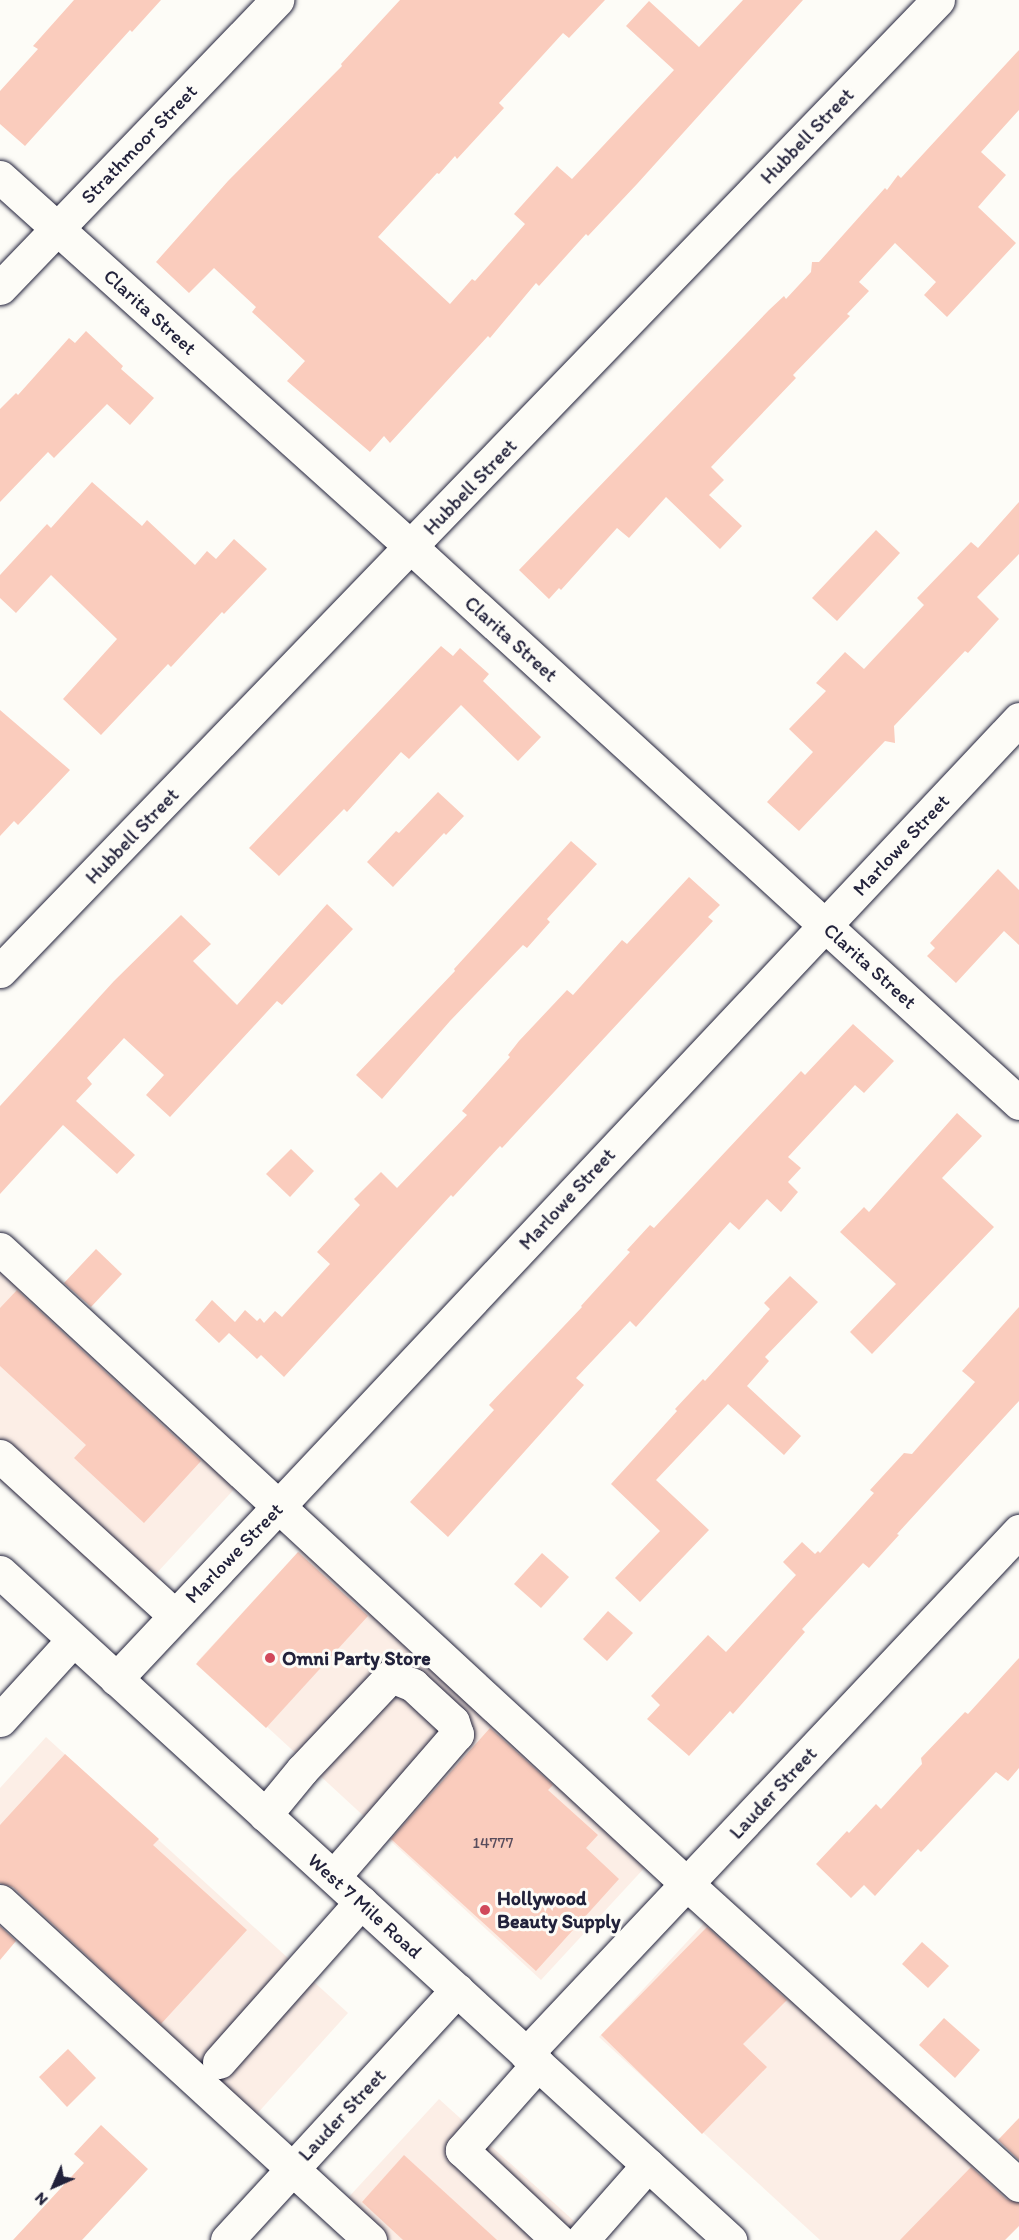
<!DOCTYPE html>
<style>
body{margin:0}
#map{position:relative;width:1019px;height:2240px;overflow:hidden;background:#fdfcf7;font-family:Itim,sans-serif}
div>[style]{position:absolute}
[style*='--x']{left:calc(var(--x)*1px);top:calc(var(--y)*1px);width:calc(var(--w)*1px);rotate:calc(var(--a)*1deg)}
.built>*{inset:0;background:#fceee6}
.building>*{inset:0;background:#faccbd}
.roads{filter:drop-shadow(0 0 2px #22223b) drop-shadow(0 0 2px #22223b)}
.minor>*{height:33px;margin:-16.5px;padding:0 16.5px;transform-origin:16.5px;border-radius:16.5px;background:#fdfcf7}
.major>*{height:33px;margin:-16.5px;padding:0 16.5px;transform-origin:16.5px;border-radius:16.5px;background:#fdfcf7}
.dots>*{width:16px;height:16px;translate:-50% -50%;box-sizing:border-box;border:3px solid #fdfcf7;border-radius:50%}
span{translate:-50% -50%;white-space:nowrap;text-align:center;line-height:1.15;-webkit-text-stroke:6px #fdfcf7;paint-order:stroke}
.number-label{font-size:16px;color:#584c5c}
.number-label span{-webkit-text-stroke-width:0}
.street-label{font-size:20px;color:#22223b}
.poi-label{font-size:20px;color:#22223b;font-weight:700}
.left{translate:0 -50%;text-align:left}
.north{position:absolute;left:24px;top:2156px;width:60px;height:60px;-webkit-text-stroke:4px #fdfcf7;paint-order:stroke;rotate:225deg;font-size:16px;font-weight:700;line-height:24px;text-align:center;color:#22223b}
.north::after{content:'';display:block;margin:auto;width:21px;height:27px;background:#22223b;clip-path:polygon(50% 0,100% 100%,50% 72%,0 100%)}
</style>
<div id="map">
<div class="built">
<div style="clip-path:polygon(0 1266px,238px 1485px,131px 1601px,0 1480px)"></div>
<div style="clip-path:polygon(304px 1546px,648px 1864px,541px 1980px,197px 1662px)"></div>
<div style="clip-path:polygon(46px 1737px,348px 2013px,255px 2116px,0 1883px,0 1788px)"></div>
<div style="clip-path:polygon(709px 1918px,1019px 2203px,1002px 2240px,820px 2240px,599px 2037px)"></div>
<div style="clip-path:polygon(439px 2099px,595px 2240px,390px 2240px,346px 2200px)"></div>
</div>
<div class="building">
<div style="clip-path:polygon(74px 0,161px 0,132px 32px,130px 30px,25px 146px,0 124px,0 91px,38px 49px,33px 46px)"></div>
<div style="clip-path:polygon(400px 0,605px 0,569px 38px,563px 33px,499px 103px,504px 108px,457px 159px,455px 156px,439px 174px,437px 173px,378px 237px,450px 304px,472px 279px,475px 281px,525px 224px,514px 214px,557px 166px,572px 179px,674px 70px,626px 26px,649px 1px,699px 47px,743px 0,803px 0,637px 184px,588px 236px,586px 234px,539px 286px,536px 283px,490px 338px,488px 336px,390px 443px,384px 436px,370px 452px,287px 381px,305px 361px,252px 312px,256px 307px,214px 268px,189px 293px,156px 262px,228px 181px,342px 66px,341px 64px)"></div>
<div style="clip-path:polygon(1019px 50px,1019px 110px,981px 152px,1006px 175px,978px 207px,1016px 243px,947px 317px,924px 295px,936px 282px,895px 243px,859px 282px,869px 291px,847px 314px,850px 316px,793px 375px,796px 378px,711px 467px,724px 480px,709px 495px,742px 526px,720px 549px,666px 497px,629px 538px,617px 528px,561px 590px,559px 588px,549px 599px,519px 570px,769px 310px,784px 296px,786px 299px,811px 272px,812px 262px,819px 262px,885px 188px,887px 190px,898px 175px,901px 178px)"></div>
<div style="clip-path:polygon(86px 331px,123px 366px,121px 369px,154px 398px,130px 425px,107px 404px,54px 458px,48px 452px,0 502px,0 409px,16px 393px,18px 395px,69px 338px,75px 343px)"></div>
<div style="clip-path:polygon(92px 482px,142px 526px,147px 520px,195px 565px,207px 551px,216px 559px,234px 539px,267px 569px,224px 614px,222px 612px,171px 667px,168px 664px,101px 735px,63px 699px,117px 639px,51px 575px,16px 613px,0 598px,0 575px,47px 524px,51px 528px)"></div>
<div style="clip-path:polygon(1019px 502px,1019px 554px,977px 597px,999px 619px,968px 653px,965px 651px,894px 726px,895px 743px,885px 741px,799px 831px,767px 802px,813px 752px,789px 729px,826px 691px,816px 683px,845px 652px,864px 669px,924px 605px,917px 598px,971px 542px,978px 548px)"></div>
<div style="clip-path:polygon(876px 530px,900px 553px,837px 621px,812px 598px)"></div>
<div style="clip-path:polygon(441px 646px,453px 656px,460px 648px,489px 674px,483px 681px,541px 737px,518px 761px,461px 705px,409px 759px,401px 752px,347px 812px,344px 809px,279px 876px,249px 848px)"></div>
<div style="clip-path:polygon(0 710px,70px 770px,18px 825px,14px 821px,0 836px)"></div>
<div style="clip-path:polygon(438px 792px,464px 816px,446px 835px,444px 833px,393px 887px,367px 862px,396px 831px,399px 833px)"></div>
<div style="clip-path:polygon(571px 841px,597px 864px,547px 919px,550px 922px,527px 948px,523px 945px,450px 1021px,382px 1099px,356px 1075px,455px 971px,454px 969px)"></div>
<div style="clip-path:polygon(998px 869px,1019px 890px,1019px 945px,1004px 931px,956px 983px,927px 956px,935px 948px,930px 943px)"></div>
<div style="clip-path:polygon(689px 877px,720px 905px,708px 917px,713px 921px,502px 1148px,500px 1146px,453px 1197px,451px 1195px,284px 1377px,261px 1355px,257px 1359px,229px 1333px,219px 1343px,195px 1320px,212px 1300px,235px 1322px,245px 1310px,257px 1321px,260px 1318px,264px 1323px,275px 1311px,282px 1317px,330px 1264px,317px 1252px,360px 1205px,354px 1199px,381px 1172px,397px 1188px,467px 1115px,462px 1111px,510px 1057px,508px 1055px,519px 1041px,567px 990px,573px 995px,622px 940px,627px 944px)"></div>
<div style="clip-path:polygon(327px 904px,353px 929px,282px 1005px,277px 1001px,170px 1117px,146px 1095px,164px 1075px,124px 1038px,87px 1078px,92px 1084px,76px 1101px,135px 1155px,117px 1174px,63px 1125px,0 1194px,0 1106px,114px 981px,181px 915px,211px 944px,193px 961px,237px 1005px)"></div>
<div style="clip-path:polygon(853px 1024px,894px 1061px,864px 1093px,855px 1085px,788px 1157px,801px 1168px,788px 1182px,798px 1192px,781px 1212px,767px 1199px,739px 1230px,730px 1222px,636px 1327px,630px 1321px,576px 1378px,584px 1385px,448px 1537px,410px 1502px,494px 1410px,489px 1405px,582px 1307px,581px 1306px,630px 1252px,627px 1250px,650px 1225px,654px 1228px,801px 1071px,805px 1075px)"></div>
<div style="clip-path:polygon(957px 1113px,982px 1136px,942px 1178px,994px 1227px,872px 1354px,850px 1332px,896px 1284px,840px 1232px,864px 1207px,869px 1212px)"></div>
<div style="clip-path:polygon(291px 1149px,314px 1171px,290px 1197px,266px 1174px)"></div>
<div style="clip-path:polygon(96px 1249px,122px 1274px,91px 1307px,64px 1283px)"></div>
<div style="clip-path:polygon(790px 1276px,818px 1302px,765px 1357px,769px 1361px,747px 1386px,801px 1436px,784px 1455px,728px 1404px,656px 1480px,709px 1530px,640px 1602px,615px 1578px,660px 1531px,611px 1484px,677px 1411px,675px 1409px,703px 1379px,705px 1381px,770px 1309px,764px 1303px)"></div>
<div style="clip-path:polygon(17px 1290px,201px 1461px,144px 1523px,74px 1458px,86px 1445px,0 1366px,0 1308px)"></div>
<div style="clip-path:polygon(1019px 1307px,1019px 1401px,897px 1534px,899px 1535px,869px 1568px,863px 1563px,802px 1629px,805px 1632px,733px 1714px,730px 1711px,689px 1756px,647px 1719px,660px 1705px,651px 1696px,708px 1635px,726px 1652px,796px 1575px,783px 1562px,802px 1542px,815px 1554px,818px 1551px,820px 1553px,874px 1493px,870px 1490px,904px 1453px,912px 1454px,975px 1382px,962px 1371px)"></div>
<div style="clip-path:polygon(298px 1552px,368px 1616px,266px 1728px,196px 1664px)"></div>
<div style="clip-path:polygon(542px 1553px,569px 1577px,541px 1608px,514px 1584px)"></div>
<div style="clip-path:polygon(608px 1611px,633px 1633px,607px 1661px,583px 1639px)"></div>
<div style="clip-path:polygon(1019px 1658px,1019px 1768px,1008px 1781px,996px 1772px,921px 1852px,918px 1849px,875px 1896px,864px 1885px,851px 1898px,816px 1864px,847px 1831px,849px 1833px,876px 1804px,881px 1809px,922px 1764px,921px 1758px,965px 1712px,968px 1714px)"></div>
<div style="clip-path:polygon(490px 1728px,553px 1785px,548px 1790px,598px 1835px,586px 1848px,619px 1879px,536px 1971px,391px 1839px)"></div>
<div style="clip-path:polygon(65px 1754px,159px 1839px,153px 1845px,247px 1930px,161px 2024px,13px 1887px,0 1883px,0 1825px)"></div>
<div style="clip-path:polygon(0 1926px,16px 1941px,0 1960px)"></div>
<div style="clip-path:polygon(707px 1927px,787px 2000px,743px 2044px,767px 2067px,702px 2134px,601px 2035px)"></div>
<div style="clip-path:polygon(922px 1942px,949px 1966px,928px 1988px,902px 1964px)"></div>
<div style="clip-path:polygon(944px 2018px,980px 2050px,955px 2078px,919px 2045px)"></div>
<div style="clip-path:polygon(68px 2049px,96px 2078px,67px 2107px,39px 2077px)"></div>
<div style="clip-path:polygon(1019px 2118px,1019px 2160px,998px 2140px)"></div>
<div style="clip-path:polygon(101px 2125px,148px 2169px,82px 2240px,13px 2240px,84px 2163px,74px 2154px)"></div>
<div style="clip-path:polygon(404px 2155px,497px 2240px,403px 2240px,362px 2202px)"></div>
<div style="clip-path:polygon(971px 2167px,1006px 2199px,1019px 2203px,1019px 2226px,1005px 2240px,900px 2240px)"></div>
</div>
<div class="roads">
<div class="minor">
<div style="--x:0;--y:177;--w:553;--a:41.99"></div>
<div style="--x:411;--y:547;--w:824;--a:42.44"></div>
<div style="--x:0;--y:288;--w:400;--a:-46.1"></div>
<div style="--x:0;--y:971;--w:1350;--a:-45.99"></div>
<div style="--x:0;--y:1249;--w:936;--a:42.75"></div>
<div style="--x:687;--y:1884;--w:448;--a:42.2"></div>
<div style="--x:0;--y:1456;--w:236;--a:42.4"></div>
<div style="--x:116;--y:1679;--w:1318;--a:-46.75"></div>
<div style="--x:0;--y:1720;--w:108;--a:-47.6"></div>
<div style="--x:265;--y:1815;--w:58;--a:-50.6"></div>
<div style="--x:302;--y:1770;--w:129;--a:-46.6"></div>
<div style="--x:391;--y:1676;--w:24;--a:22"></div>
<div style="--x:413;--y:1685;--w:54;--a:42.8"></div>
<div style="--x:453;--y:1722;--w:13;--a:72"></div>
<div style="--x:457;--y:1734;--w:188;--a:130.9"></div>
<div style="--x:0;--y:1901;--w:502;--a:42.5"></div>
<div style="--x:526;--y:2054;--w:719;--a:-46.69"></div>
<div style="--x:219;--y:2062;--w:214;--a:-48.4"></div>
<div style="--x:538;--y:2064;--w:115;--a:131.5"></div>
<div style="--x:462;--y:2150;--w:132;--a:43.2"></div>
<div style="--x:227;--y:2240;--w:340;--a:-47.4"></div>
<div style="--x:582;--y:2240;--w:100;--a:-48.7"></div>
</div>
<div class="major">
<div style="--x:0;--y:1572;--w:990;--a:42.46"></div>
</div>
</div>
<div class="dots">
<div style="left:270px;top:1658px;background:#d1495b"></div>
<div style="left:485px;top:1910px;background:#d1495b"></div>
</div>
<div class="number-label">
<span style="left:493px;top:1843px">14777</span>
</div>
<div class="street-label">
<span style="left:807px;top:136px;rotate:-46deg">Hubbell Street</span>
<span style="left:139px;top:144px;rotate:-46deg">Strathmoor Street</span>
<span style="left:150px;top:312px;rotate:42deg">Clarita Street</span>
<span style="left:470px;top:487px;rotate:-46deg">Hubbell Street</span>
<span style="left:511px;top:639px;rotate:42deg">Clarita Street</span>
<span style="left:132px;top:836px;rotate:-46deg">Hubbell Street</span>
<span style="left:901px;top:845px;rotate:-47deg">Marlowe Street</span>
<span style="left:870px;top:966px;rotate:42deg">Clarita Street</span>
<span style="left:567px;top:1199px;rotate:-47deg">Marlowe Street</span>
<span style="left:234px;top:1553px;rotate:-46deg">Marlowe Street</span>
<span style="left:773px;top:1793px;rotate:-47deg">Lauder Street</span>
<span style="left:365px;top:1906px;rotate:42deg">West 7 Mile Road</span>
<span style="left:342px;top:2115px;rotate:-47deg">Lauder Street</span>
</div>
<div class="poi-label">
<span class="left" style="left:282px;top:1658px">Omni Party Store</span>
<span class="left" style="left:497px;top:1910px">Hollywood<br>Beauty Supply</span>
</div>
<div class="north">N</div>
</div>
